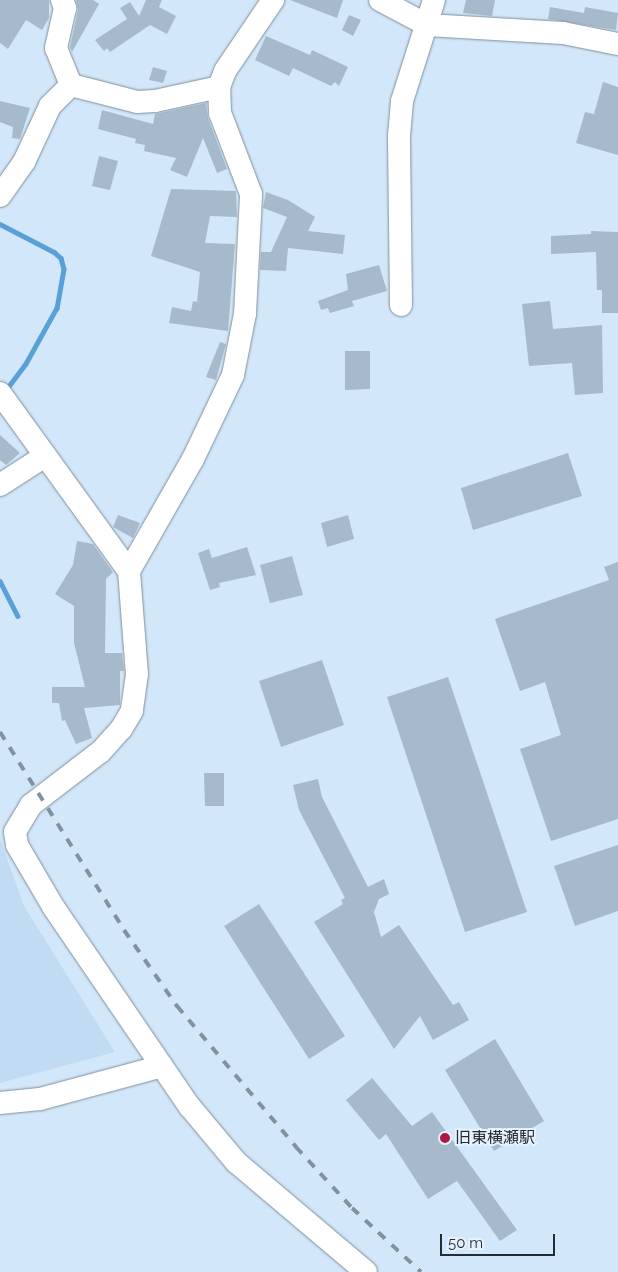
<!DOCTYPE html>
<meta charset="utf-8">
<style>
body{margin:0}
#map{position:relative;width:618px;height:1272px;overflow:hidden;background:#d2e7f9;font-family:Raleway,"Noto Sans JP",sans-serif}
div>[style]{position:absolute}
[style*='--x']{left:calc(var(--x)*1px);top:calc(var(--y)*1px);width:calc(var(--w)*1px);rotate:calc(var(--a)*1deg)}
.built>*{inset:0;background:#c1dbf2}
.stream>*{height:4.5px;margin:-2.25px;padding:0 2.25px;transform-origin:2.25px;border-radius:2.25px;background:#59a0d7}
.building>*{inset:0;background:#a6bacc}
.roads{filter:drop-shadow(0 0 1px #7c8f9f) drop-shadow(0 0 1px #7c8f9f)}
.minor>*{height:22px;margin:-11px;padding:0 11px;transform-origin:11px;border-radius:11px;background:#fff}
.rail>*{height:4px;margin-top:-2px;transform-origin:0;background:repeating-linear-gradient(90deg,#82919e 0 9px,transparent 0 18px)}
.dots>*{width:14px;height:14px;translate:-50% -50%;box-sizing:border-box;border:2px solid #e6f3fe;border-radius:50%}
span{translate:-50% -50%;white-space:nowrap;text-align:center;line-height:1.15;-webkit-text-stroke:4px #e6f3fe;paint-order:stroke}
.poi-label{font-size:16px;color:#242c33}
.left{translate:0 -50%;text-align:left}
.scale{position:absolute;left:440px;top:1234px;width:115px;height:22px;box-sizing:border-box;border:2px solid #242c33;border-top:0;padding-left:6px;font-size:15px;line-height:18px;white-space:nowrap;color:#242c33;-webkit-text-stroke:4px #e6f3fe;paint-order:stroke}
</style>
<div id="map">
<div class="built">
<div style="clip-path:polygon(0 839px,24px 906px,115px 1052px,0 1083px)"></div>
</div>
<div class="stream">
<div style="--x:0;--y:224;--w:61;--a:27.4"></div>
<div style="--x:54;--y:252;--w:9;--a:41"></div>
<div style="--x:61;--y:258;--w:11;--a:75"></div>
<div style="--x:64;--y:269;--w:40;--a:100"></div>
<div style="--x:57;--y:308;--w:64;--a:119"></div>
<div style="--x:26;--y:364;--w:31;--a:127"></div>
<div style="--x:0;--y:581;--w:39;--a:63"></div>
</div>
<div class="building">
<div style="clip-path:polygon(0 0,49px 0,49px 18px,42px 30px,26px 20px,8px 49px,0 43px)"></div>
<div style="clip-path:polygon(76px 0,93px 0,99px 4px,72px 52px,70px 47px,78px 10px)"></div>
<div style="clip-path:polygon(146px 0,162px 0,159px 7px,176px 16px,167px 34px,150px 25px,110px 52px,107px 48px,104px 51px,95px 40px,127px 19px,120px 8px,130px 2px,139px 16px)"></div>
<div style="clip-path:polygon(290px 0,343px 0,337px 18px)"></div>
<div style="clip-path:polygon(466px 0,495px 0,492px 16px,463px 13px)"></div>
<div style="clip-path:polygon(550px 7px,584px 13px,585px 7px,618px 13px,616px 30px,548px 19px)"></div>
<div style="clip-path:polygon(349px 15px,361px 20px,353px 36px,342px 30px)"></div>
<div style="clip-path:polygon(266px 36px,310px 55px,312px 50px,348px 67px,339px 86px,335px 82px,331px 86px,293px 68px,289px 76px,255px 60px)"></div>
<div style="clip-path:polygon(153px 67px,167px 71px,163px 83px,149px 80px)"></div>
<div style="clip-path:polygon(603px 82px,618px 87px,618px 155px,576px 143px,585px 112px,594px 114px)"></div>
<div style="clip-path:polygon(0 101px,30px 108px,20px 139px,12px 138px,13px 127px,0 122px)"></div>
<div style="clip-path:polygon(206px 103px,208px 118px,227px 169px,217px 173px,203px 138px,187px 177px,170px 170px,176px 158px,144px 151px,145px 145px,135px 143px,136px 139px,98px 129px,102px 110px,153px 124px,155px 114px)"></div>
<div style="clip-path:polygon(99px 156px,118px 161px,110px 190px,92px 186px)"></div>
<div style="clip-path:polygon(171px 189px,236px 191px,237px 217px,210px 216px,205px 243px,235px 244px,228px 331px,169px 323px,172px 307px,191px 311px,193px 301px,197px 302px,200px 272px,151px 256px)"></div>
<div style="clip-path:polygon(266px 192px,288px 200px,315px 217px,308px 231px,345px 235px,343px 254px,288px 248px,286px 271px,260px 270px,261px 252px,271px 252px,287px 217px,263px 208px)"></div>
<div style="clip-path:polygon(591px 231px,618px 232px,618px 313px,602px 313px,602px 290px,597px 290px,596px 252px,551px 254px,551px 236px,591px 234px)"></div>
<div style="clip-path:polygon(379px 265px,387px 291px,352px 301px,354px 306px,330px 313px,328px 308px,321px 310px,318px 301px,348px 290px,346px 274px)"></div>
<div style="clip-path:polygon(550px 301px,553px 329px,602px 325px,603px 393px,575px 395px,572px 363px,529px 366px,522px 304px)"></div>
<div style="clip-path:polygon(220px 342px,226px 344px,216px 380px,206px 377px)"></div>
<div style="clip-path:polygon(345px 351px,370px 351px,370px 389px,345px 390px)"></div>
<div style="clip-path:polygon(0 435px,20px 453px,6px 465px,0 460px)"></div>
<div style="clip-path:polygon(568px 453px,582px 496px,473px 530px,461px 488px)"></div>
<div style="clip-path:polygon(118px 515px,140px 523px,133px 538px,113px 527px)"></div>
<div style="clip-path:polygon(348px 515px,354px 539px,327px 547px,321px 523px)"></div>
<div style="clip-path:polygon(77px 541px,93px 544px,113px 572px,106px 579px,105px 653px,122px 653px,124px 671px,120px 671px,120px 705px,84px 708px,92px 738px,76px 744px,65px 720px,62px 721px,59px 703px,52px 703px,52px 687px,85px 687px,74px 643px,74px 606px,55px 594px,73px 565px)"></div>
<div style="clip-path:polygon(247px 547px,256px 575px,219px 583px,220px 587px,210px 590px,198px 553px,209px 549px,212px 558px)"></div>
<div style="clip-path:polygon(292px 556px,303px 595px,270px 603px,260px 565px)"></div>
<div style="clip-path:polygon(618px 562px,618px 819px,551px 841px,520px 749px,561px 735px,545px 682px,520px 691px,495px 619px,609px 580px,604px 567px)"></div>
<div style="clip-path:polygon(322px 660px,344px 725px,281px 747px,259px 681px)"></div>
<div style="clip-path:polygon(448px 677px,527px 912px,465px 932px,387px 697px)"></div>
<div style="clip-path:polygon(204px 773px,224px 773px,224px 806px,205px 806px)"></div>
<div style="clip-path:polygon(318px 779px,322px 797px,368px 887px,384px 879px,389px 894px,379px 899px,374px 912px,381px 937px,399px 925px,453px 1005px,459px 1002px,469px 1020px,433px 1040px,420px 1016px,394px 1049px,314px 922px,343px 904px,341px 900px,345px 898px,299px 810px,293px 785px)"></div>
<div style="clip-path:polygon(618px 845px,618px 911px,575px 926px,554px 866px)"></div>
<div style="clip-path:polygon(259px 904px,345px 1036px,309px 1059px,224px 926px)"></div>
<div style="clip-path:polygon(495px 1039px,544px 1121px,494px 1151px,445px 1070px)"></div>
<div style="clip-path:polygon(372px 1078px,412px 1126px,432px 1112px,517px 1230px,500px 1241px,457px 1181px,428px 1199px,386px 1134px,379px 1140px,346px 1100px)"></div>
</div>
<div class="roads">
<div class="minor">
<div style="--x:62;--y:0;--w:9;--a:69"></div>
<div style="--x:65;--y:8;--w:41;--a:102.7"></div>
<div style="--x:56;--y:48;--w:40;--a:68"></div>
<div style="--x:71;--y:85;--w:68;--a:14.4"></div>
<div style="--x:137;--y:102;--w:18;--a:-3"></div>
<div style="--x:155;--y:101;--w:66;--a:-12.3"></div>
<div style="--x:380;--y:0;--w:53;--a:28"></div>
<div style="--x:427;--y:25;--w:136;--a:3.4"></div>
<div style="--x:563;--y:33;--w:56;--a:11.3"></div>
<div style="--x:0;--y:196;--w:42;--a:-54.8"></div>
<div style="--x:24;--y:162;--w:62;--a:-65.1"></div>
<div style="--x:50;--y:106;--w:30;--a:-45"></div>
<div style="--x:401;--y:305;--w:169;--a:-90.7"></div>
<div style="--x:399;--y:136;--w:35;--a:-85"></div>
<div style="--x:402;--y:101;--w:106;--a:-72.4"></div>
<div style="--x:0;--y:393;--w:220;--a:54.1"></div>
<div style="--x:129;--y:571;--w:103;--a:85.6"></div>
<div style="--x:137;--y:674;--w:37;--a:98"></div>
<div style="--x:132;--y:711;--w:21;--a:121"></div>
<div style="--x:121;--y:729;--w:31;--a:132"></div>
<div style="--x:100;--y:752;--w:87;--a:142.5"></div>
<div style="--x:31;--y:805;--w:31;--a:121"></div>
<div style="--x:15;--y:832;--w:13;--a:81"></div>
<div style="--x:17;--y:845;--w:73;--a:59.6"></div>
<div style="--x:54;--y:908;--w:241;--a:55.7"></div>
<div style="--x:190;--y:1107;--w:72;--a:50.1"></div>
<div style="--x:236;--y:1162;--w:170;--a:40.2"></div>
<div style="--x:0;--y:485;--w:54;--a:-32.8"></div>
<div style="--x:129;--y:571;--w:129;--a:-60.3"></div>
<div style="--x:193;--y:459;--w:93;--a:-64.5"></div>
<div style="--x:233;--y:375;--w:62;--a:-78.9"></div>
<div style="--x:245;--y:314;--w:120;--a:-87.1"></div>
<div style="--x:251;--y:194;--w:87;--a:-110.9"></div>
<div style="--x:220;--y:113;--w:26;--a:-92"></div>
<div style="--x:219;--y:87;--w:17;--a:-69"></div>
<div style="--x:225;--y:71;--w:86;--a:-55.9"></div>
<div style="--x:0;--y:1103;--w:40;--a:-5.7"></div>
<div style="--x:40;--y:1099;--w:126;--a:-15.1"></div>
</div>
</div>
<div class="rail">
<div style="--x:0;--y:732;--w:234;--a:57.9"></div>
<div style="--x:124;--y:930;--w:93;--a:55.1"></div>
<div style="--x:177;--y:1006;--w:185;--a:49.8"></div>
<div style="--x:296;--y:1147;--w:83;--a:47.4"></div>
<div style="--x:352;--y:1208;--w:94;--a:42.8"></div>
</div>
<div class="dots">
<div style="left:445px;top:1138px;background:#ad1941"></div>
</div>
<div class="poi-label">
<span class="left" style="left:455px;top:1138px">旧東横瀬駅</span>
</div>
<div class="scale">50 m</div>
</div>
